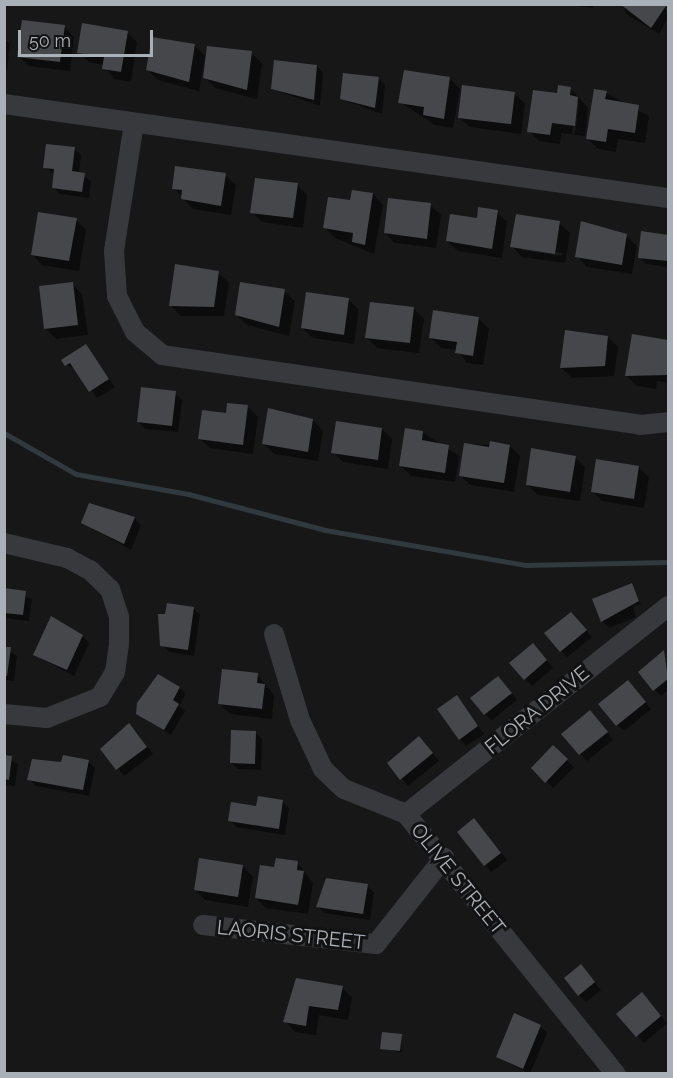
<!DOCTYPE html>
<style>
body{margin:0}
#map{position:relative;width:673px;height:1078px;overflow:hidden;background:#171718;font-family:Raleway,sans-serif}
div>[style]{position:absolute}
[style*='--x']{left:calc(var(--x)*1px);top:calc(var(--y)*1px);width:calc(var(--w)*1px);rotate:calc(var(--a)*1deg)}
.shadow>*{inset:0;background:#0007}
.stream>*{height:5px;margin:-2.5px;padding:0 2.5px;transform-origin:2.5px;border-radius:2.5px;background:#30393d}
.building>*{inset:0;background:#46474b}
.minor>*{height:20px;margin:-10px;padding:0 10px;transform-origin:10px;border-radius:10px;background:#38393d}
span{translate:-50% -50%;white-space:nowrap;text-align:center;line-height:1.15;-webkit-text-stroke:6px #121213;paint-order:stroke}
.street-label{font-size:20px;color:#aab0b7}
.frame{position:absolute;inset:0;border:6px solid #aab0b7;pointer-events:none}
.scale{position:absolute;left:18px;top:30px;width:135px;height:27px;box-sizing:border-box;border:3px solid #aab0b7;border-top:0;padding-left:8px;font-size:18px;line-height:21px;white-space:nowrap;color:#aab0b7;-webkit-text-stroke:4px #121213;paint-order:stroke}
</style>
<div id="map">
<div class="shadow">
<div style="clip-path:polygon(564px 4px,593px 4px,593px 8px)"></div>
<div style="clip-path:polygon(622px 4px,665px 7px,668px 18px,659px 34px,626px 14px)"></div>
<div style="clip-path:polygon(64px 27px,74px 37px,70px 71px,29px 66px,19px 56px)"></div>
<div style="clip-path:polygon(127px 32px,137px 42px,131px 82px,114px 79px,104px 65px,89px 62px,79px 52px)"></div>
<div style="clip-path:polygon(4px 38px,10px 44px,7px 71px,4px 71px)"></div>
<div style="clip-path:polygon(194px 45px,205px 56px,199px 91px,158px 80px,148px 70px)"></div>
<div style="clip-path:polygon(251px 53px,262px 63px,257px 99px,215px 88px,205px 77px)"></div>
<div style="clip-path:polygon(317px 66px,323px 73px,320px 106px,272px 89px)"></div>
<div style="clip-path:polygon(378px 78px,385px 85px,382px 114px,341px 99px)"></div>
<div style="clip-path:polygon(449px 78px,460px 89px,453px 128px,435px 125px,400px 102px)"></div>
<div style="clip-path:polygon(evenodd,570px 88px,588px 108px,585px 136px,561px 133px,560px 144px,539px 141px,529px 131px,570px 88px,576px 100px,579px 103px,575px 134px,572px 134px,576px 100px)"></div>
<div style="clip-path:polygon(514px 93px,525px 104px,521px 134px,470px 127px,459px 117px)"></div>
<div style="clip-path:polygon(606px 93px,649px 116px,645px 143px,618px 139px,616px 152px,598px 149px,588px 139px)"></div>
<div style="clip-path:polygon(74px 148px,81px 155px,79px 173px,91px 181px,89px 198px,60px 194px,53px 187px,55px 175px,45px 167px)"></div>
<div style="clip-path:polygon(225px 175px,236px 185px,231px 215px,193px 209px,174px 188px)"></div>
<div style="clip-path:polygon(297px 185px,307px 195px,303px 228px,262px 222px,252px 212px)"></div>
<div style="clip-path:polygon(373px 194px,383px 205px,374px 254px,335px 238px,325px 228px,351px 202px)"></div>
<div style="clip-path:polygon(430px 205px,441px 215px,436px 248px,395px 243px,385px 233px)"></div>
<div style="clip-path:polygon(497px 212px,507px 222px,502px 258px,458px 251px,447px 241px)"></div>
<div style="clip-path:polygon(76px 220px,86px 230px,79px 271px,42px 265px,32px 254px)"></div>
<div style="clip-path:polygon(evenodd,559px 223px,570px 233px,565px 263px,522px 257px,512px 246px,559px 223px,522px 247px,563px 253px,562px 256px,522px 250px,522px 247px)"></div>
<div style="clip-path:polygon(642px 233px,668px 236px,668px 267px,646px 264px,639px 257px)"></div>
<div style="clip-path:polygon(626px 236px,637px 246px,632px 274px,587px 267px,577px 256px)"></div>
<div style="clip-path:polygon(218px 273px,229px 283px,224px 316px,181px 316px,170px 305px)"></div>
<div style="clip-path:polygon(72px 284px,82px 294px,88px 335px,56px 339px,46px 329px)"></div>
<div style="clip-path:polygon(284px 291px,295px 301px,289px 336px,247px 325px,236px 314px)"></div>
<div style="clip-path:polygon(349px 300px,359px 310px,354px 344px,313px 338px,302px 328px)"></div>
<div style="clip-path:polygon(413px 308px,424px 319px,419px 353px,377px 348px,367px 338px)"></div>
<div style="clip-path:polygon(479px 319px,489px 329px,483px 365px,467px 363px,457px 350px,441px 348px,430px 337px)"></div>
<div style="clip-path:polygon(633px 336px,668px 342px,668px 383px,657px 381px,656px 389px,637px 386px,627px 376px)"></div>
<div style="clip-path:polygon(608px 337px,618px 347px,614px 376px,572px 378px,561px 368px)"></div>
<div style="clip-path:polygon(86px 346px,115px 387px,97px 398px,76px 369px,66px 365px)"></div>
<div style="clip-path:polygon(175px 393px,182px 400px,178px 432px,145px 429px,138px 422px)"></div>
<div style="clip-path:polygon(248px 407px,258px 417px,253px 454px,210px 448px,199px 438px,228px 414px)"></div>
<div style="clip-path:polygon(313px 420px,323px 431px,318px 461px,274px 454px,264px 444px)"></div>
<div style="clip-path:polygon(382px 429px,392px 439px,388px 469px,343px 462px,333px 452px)"></div>
<div style="clip-path:polygon(422px 432px,459px 456px,455px 482px,411px 476px,401px 466px)"></div>
<div style="clip-path:polygon(465px 444px,510px 446px,520px 456px,514px 492px,470px 485px,460px 475px)"></div>
<div style="clip-path:polygon(575px 457px,585px 467px,580px 501px,538px 495px,527px 484px)"></div>
<div style="clip-path:polygon(638px 467px,649px 477px,644px 508px,602px 501px,592px 491px)"></div>
<div style="clip-path:polygon(134px 518px,141px 525px,131px 550px,83px 523px)"></div>
<div style="clip-path:polygon(632px 584px,641px 604px,633px 607px,636px 617px,609px 628px,602px 621px)"></div>
<div style="clip-path:polygon(4px 588px,32px 599px,29px 621px,4px 618px)"></div>
<div style="clip-path:polygon(193px 608px,200px 615px,194px 656px,169px 652px,162px 645px)"></div>
<div style="clip-path:polygon(577px 620px,592px 637px,567px 657px,561px 651px)"></div>
<div style="clip-path:polygon(82px 636px,89px 643px,74px 676px,35px 655px)"></div>
<div style="clip-path:polygon(4px 648px,17px 656px,14px 681px,4px 680px)"></div>
<div style="clip-path:polygon(540px 652px,553px 668px,532px 686px,511px 663px)"></div>
<div style="clip-path:polygon(664px 652px,668px 690px,661px 696px,655px 690px)"></div>
<div style="clip-path:polygon(257px 675px,274px 695px,272px 719px,230px 714px,219px 703px)"></div>
<div style="clip-path:polygon(505px 684px,517px 700px,492px 720px,485px 714px)"></div>
<div style="clip-path:polygon(179px 688px,186px 694px,179px 706px,185px 711px,171px 735px,137px 713px)"></div>
<div style="clip-path:polygon(634px 688px,651px 709px,624px 731px,617px 725px)"></div>
<div style="clip-path:polygon(457px 697px,484px 734px,466px 746px,460px 739px)"></div>
<div style="clip-path:polygon(596px 719px,613px 740px,587px 761px,563px 734px)"></div>
<div style="clip-path:polygon(135px 731px,153px 754px,124px 776px,102px 749px)"></div>
<div style="clip-path:polygon(255px 732px,262px 739px,261px 770px,238px 769px,231px 763px)"></div>
<div style="clip-path:polygon(426px 745px,439px 761px,408px 786px,389px 763px)"></div>
<div style="clip-path:polygon(553px 747px,574px 767px,553px 788px,533px 768px)"></div>
<div style="clip-path:polygon(4px 756px,18px 764px,15px 786px,4px 785px)"></div>
<div style="clip-path:polygon(88px 761px,95px 768px,89px 796px,36px 786px,29px 779px,62px 764px)"></div>
<div style="clip-path:polygon(282px 801px,289px 808px,285px 835px,236px 827px,230px 820px)"></div>
<div style="clip-path:polygon(480px 827px,507px 860px,491px 872px,459px 832px)"></div>
<div style="clip-path:polygon(297px 862px,313px 883px,308px 914px,266px 908px,256px 898px,276px 869px)"></div>
<div style="clip-path:polygon(243px 866px,253px 877px,248px 907px,205px 900px,195px 889px)"></div>
<div style="clip-path:polygon(367px 886px,374px 892px,370px 920px,324px 913px,317px 906px)"></div>
<div style="clip-path:polygon(587px 973px,601px 990px,586px 1002px,579px 995px)"></div>
<div style="clip-path:polygon(297px 980px,342px 987px,352px 998px,348px 1020px,319px 1015px,316px 1035px,295px 1032px,285px 1021px)"></div>
<div style="clip-path:polygon(648px 1001px,667px 1023px,644px 1043px,618px 1014px)"></div>
<div style="clip-path:polygon(540px 1026px,547px 1033px,530px 1074px,497px 1057px)"></div>
<div style="clip-path:polygon(401px 1035px,402px 1053px,382px 1048px)"></div>
</div>
<div class="stream">
<div style="--x:4;--y:433;--w:83;--a:29.7"></div>
<div style="--x:76;--y:474;--w:114;--a:10.1"></div>
<div style="--x:188;--y:494;--w:142;--a:14.7"></div>
<div style="--x:325;--y:530;--w:203;--a:9.9"></div>
<div style="--x:525;--y:565;--w:143;--a:-1.2"></div>
</div>
<div class="building">
<div style="clip-path:polygon(620px 4px,664px 4px,666px 6px,651px 28px)"></div>
<div style="clip-path:polygon(22px 20px,65px 25px,60px 62px,17px 57px)"></div>
<div style="clip-path:polygon(82px 23px,128px 31px,121px 72px,102px 69px,104px 57px,77px 53px)"></div>
<div style="clip-path:polygon(152px 37px,195px 44px,189px 82px,146px 70px)"></div>
<div style="clip-path:polygon(207px 46px,252px 51px,247px 90px,203px 78px)"></div>
<div style="clip-path:polygon(274px 60px,317px 65px,314px 100px,271px 89px)"></div>
<div style="clip-path:polygon(404px 70px,450px 77px,444px 119px,423px 115px,424px 107px,398px 103px)"></div>
<div style="clip-path:polygon(343px 73px,379px 77px,375px 108px,340px 99px)"></div>
<div style="clip-path:polygon(462px 85px,515px 92px,511px 124px,458px 118px)"></div>
<div style="clip-path:polygon(558px 85px,571px 87px,570px 95px,578px 97px,575px 126px,552px 123px,550px 135px,527px 132px,533px 90px,557px 93px)"></div>
<div style="clip-path:polygon(594px 89px,607px 91px,605px 99px,639px 105px,635px 133px,608px 129px,606px 142px,586px 139px)"></div>
<div style="clip-path:polygon(46px 144px,75px 147px,72px 171px,85px 173px,82px 192px,52px 188px,54px 169px,43px 168px)"></div>
<div style="clip-path:polygon(175px 166px,226px 173px,221px 206px,181px 199px,182px 190px,172px 189px)"></div>
<div style="clip-path:polygon(255px 178px,298px 183px,293px 218px,250px 213px)"></div>
<div style="clip-path:polygon(352px 190px,373px 193px,365px 245px,352px 242px,353px 233px,323px 228px,328px 197px,350px 200px)"></div>
<div style="clip-path:polygon(388px 198px,431px 203px,427px 239px,384px 233px)"></div>
<div style="clip-path:polygon(478px 207px,498px 210px,492px 249px,446px 241px,450px 214px,477px 218px)"></div>
<div style="clip-path:polygon(38px 212px,77px 218px,69px 261px,31px 255px)"></div>
<div style="clip-path:polygon(516px 214px,560px 221px,555px 254px,510px 247px)"></div>
<div style="clip-path:polygon(581px 221px,627px 234px,622px 265px,575px 257px)"></div>
<div style="clip-path:polygon(641px 231px,668px 235px,668px 261px,638px 258px)"></div>
<div style="clip-path:polygon(175px 264px,219px 271px,214px 307px,169px 306px)"></div>
<div style="clip-path:polygon(73px 282px,78px 325px,44px 329px,39px 286px)"></div>
<div style="clip-path:polygon(240px 282px,285px 289px,279px 327px,235px 315px)"></div>
<div style="clip-path:polygon(306px 292px,349px 298px,344px 335px,301px 328px)"></div>
<div style="clip-path:polygon(370px 302px,414px 307px,410px 343px,365px 338px)"></div>
<div style="clip-path:polygon(433px 310px,479px 317px,473px 356px,455px 353px,457px 342px,429px 338px)"></div>
<div style="clip-path:polygon(565px 330px,608px 336px,605px 366px,560px 368px)"></div>
<div style="clip-path:polygon(632px 334px,668px 340px,668px 375px,625px 376px)"></div>
<div style="clip-path:polygon(86px 344px,109px 379px,89px 392px,70px 363px,65px 366px,61px 360px)"></div>
<div style="clip-path:polygon(141px 387px,176px 391px,172px 426px,137px 422px)"></div>
<div style="clip-path:polygon(227px 403px,248px 405px,243px 445px,198px 439px,202px 410px,226px 413px)"></div>
<div style="clip-path:polygon(268px 408px,313px 419px,308px 452px,262px 444px)"></div>
<div style="clip-path:polygon(336px 421px,382px 428px,378px 460px,331px 453px)"></div>
<div style="clip-path:polygon(405px 428px,423px 431px,422px 440px,449px 445px,445px 473px,399px 466px)"></div>
<div style="clip-path:polygon(490px 441px,510px 445px,504px 483px,459px 476px,464px 443px,489px 447px)"></div>
<div style="clip-path:polygon(531px 448px,576px 456px,570px 492px,526px 485px)"></div>
<div style="clip-path:polygon(596px 459px,639px 466px,634px 499px,591px 492px)"></div>
<div style="clip-path:polygon(89px 503px,135px 517px,124px 544px,81px 523px)"></div>
<div style="clip-path:polygon(632px 583px,639px 601px,601px 622px,592px 599px)"></div>
<div style="clip-path:polygon(4px 588px,26px 591px,23px 615px,4px 613px)"></div>
<div style="clip-path:polygon(167px 603px,194px 607px,188px 650px,160px 646px,158px 614px,165px 614px)"></div>
<div style="clip-path:polygon(571px 612px,587px 630px,560px 652px,544px 633px)"></div>
<div style="clip-path:polygon(51px 616px,83px 635px,67px 670px,33px 655px)"></div>
<div style="clip-path:polygon(533px 643px,547px 660px,524px 680px,509px 663px)"></div>
<div style="clip-path:polygon(4px 647px,11px 647px,7px 676px,4px 675px)"></div>
<div style="clip-path:polygon(664px 650px,668px 679px,653px 691px,638px 672px)"></div>
<div style="clip-path:polygon(222px 669px,258px 673px,257px 683px,265px 684px,262px 709px,218px 704px)"></div>
<div style="clip-path:polygon(158px 674px,180px 687px,173px 700px,179px 704px,164px 730px,136px 714px,137px 703px)"></div>
<div style="clip-path:polygon(498px 676px,512px 693px,484px 715px,470px 698px)"></div>
<div style="clip-path:polygon(628px 680px,646px 702px,616px 726px,598px 704px)"></div>
<div style="clip-path:polygon(457px 695px,478px 726px,459px 740px,437px 709px)"></div>
<div style="clip-path:polygon(590px 710px,608px 732px,579px 755px,561px 734px)"></div>
<div style="clip-path:polygon(129px 723px,147px 747px,116px 770px,100px 749px)"></div>
<div style="clip-path:polygon(231px 730px,256px 731px,255px 764px,230px 763px)"></div>
<div style="clip-path:polygon(419px 736px,433px 753px,400px 780px,387px 763px)"></div>
<div style="clip-path:polygon(553px 745px,568px 759px,545px 783px,531px 768px)"></div>
<div style="clip-path:polygon(4px 755px,12px 756px,9px 780px,4px 779px)"></div>
<div style="clip-path:polygon(63px 755px,89px 760px,83px 790px,27px 780px,32px 759px,61px 762px)"></div>
<div style="clip-path:polygon(258px 796px,283px 800px,279px 829px,228px 821px,231px 802px,256px 806px)"></div>
<div style="clip-path:polygon(474px 818px,501px 853px,484px 866px,457px 832px)"></div>
<div style="clip-path:polygon(199px 858px,243px 865px,238px 897px,194px 890px)"></div>
<div style="clip-path:polygon(276px 858px,298px 861px,297px 870px,304px 871px,298px 905px,255px 898px,260px 865px,274px 867px)"></div>
<div style="clip-path:polygon(326px 878px,368px 884px,363px 914px,316px 907px)"></div>
<div style="clip-path:polygon(581px 964px,595px 982px,578px 996px,564px 978px)"></div>
<div style="clip-path:polygon(296px 978px,343px 986px,338px 1010px,309px 1006px,306px 1026px,283px 1022px)"></div>
<div style="clip-path:polygon(642px 992px,661px 1016px,636px 1037px,616px 1014px)"></div>
<div style="clip-path:polygon(514px 1013px,541px 1025px,523px 1069px,496px 1057px)"></div>
<div style="clip-path:polygon(382px 1032px,402px 1034px,400px 1051px,380px 1049px)"></div>
</div>
<div class="minor">
<div style="--x:4;--y:104;--w:671;--a:8.06"></div>
<div style="--x:134;--y:123;--w:130;--a:98.9"></div>
<div style="--x:114;--y:251;--w:45;--a:86.2"></div>
<div style="--x:117;--y:296;--w:40;--a:63.4"></div>
<div style="--x:135;--y:332;--w:35;--a:40"></div>
<div style="--x:162;--y:355;--w:483;--a:8.3"></div>
<div style="--x:640;--y:425;--w:28;--a:-6"></div>
<div style="--x:4;--y:543;--w:65;--a:13.4"></div>
<div style="--x:67;--y:558;--w:26;--a:28"></div>
<div style="--x:90;--y:570;--w:28;--a:44"></div>
<div style="--x:110;--y:589;--w:28;--a:72"></div>
<div style="--x:119;--y:616;--w:28;--a:90"></div>
<div style="--x:119;--y:644;--w:28;--a:98"></div>
<div style="--x:115;--y:672;--w:29;--a:121"></div>
<div style="--x:100;--y:697;--w:57;--a:158.4"></div>
<div style="--x:47;--y:718;--w:43;--a:-174.7"></div>
<div style="--x:274;--y:634;--w:90;--a:73.2"></div>
<div style="--x:300;--y:720;--w:54;--a:64.9"></div>
<div style="--x:323;--y:769;--w:29;--a:44"></div>
<div style="--x:344;--y:789;--w:67;--a:22"></div>
<div style="--x:406;--y:814;--w:334;--a:51.1"></div>
<div style="--x:406;--y:814;--w:335;--a:-38.4"></div>
<div style="--x:203;--y:925;--w:174;--a:6.3"></div>
<div style="--x:376;--y:944;--w:110;--a:-51.7"></div>
</div>
<div class="street-label">
<span style="left:537px;top:710px;rotate:-39deg">FLORA DRIVE</span>
<span style="left:458px;top:879px;rotate:51deg">OLIVE STREET</span>
<span style="left:291px;top:935px;rotate:6deg">LAORIS STREET</span>
</div>
<div class="frame"></div>
<div class="scale">50 m</div>
</div>
